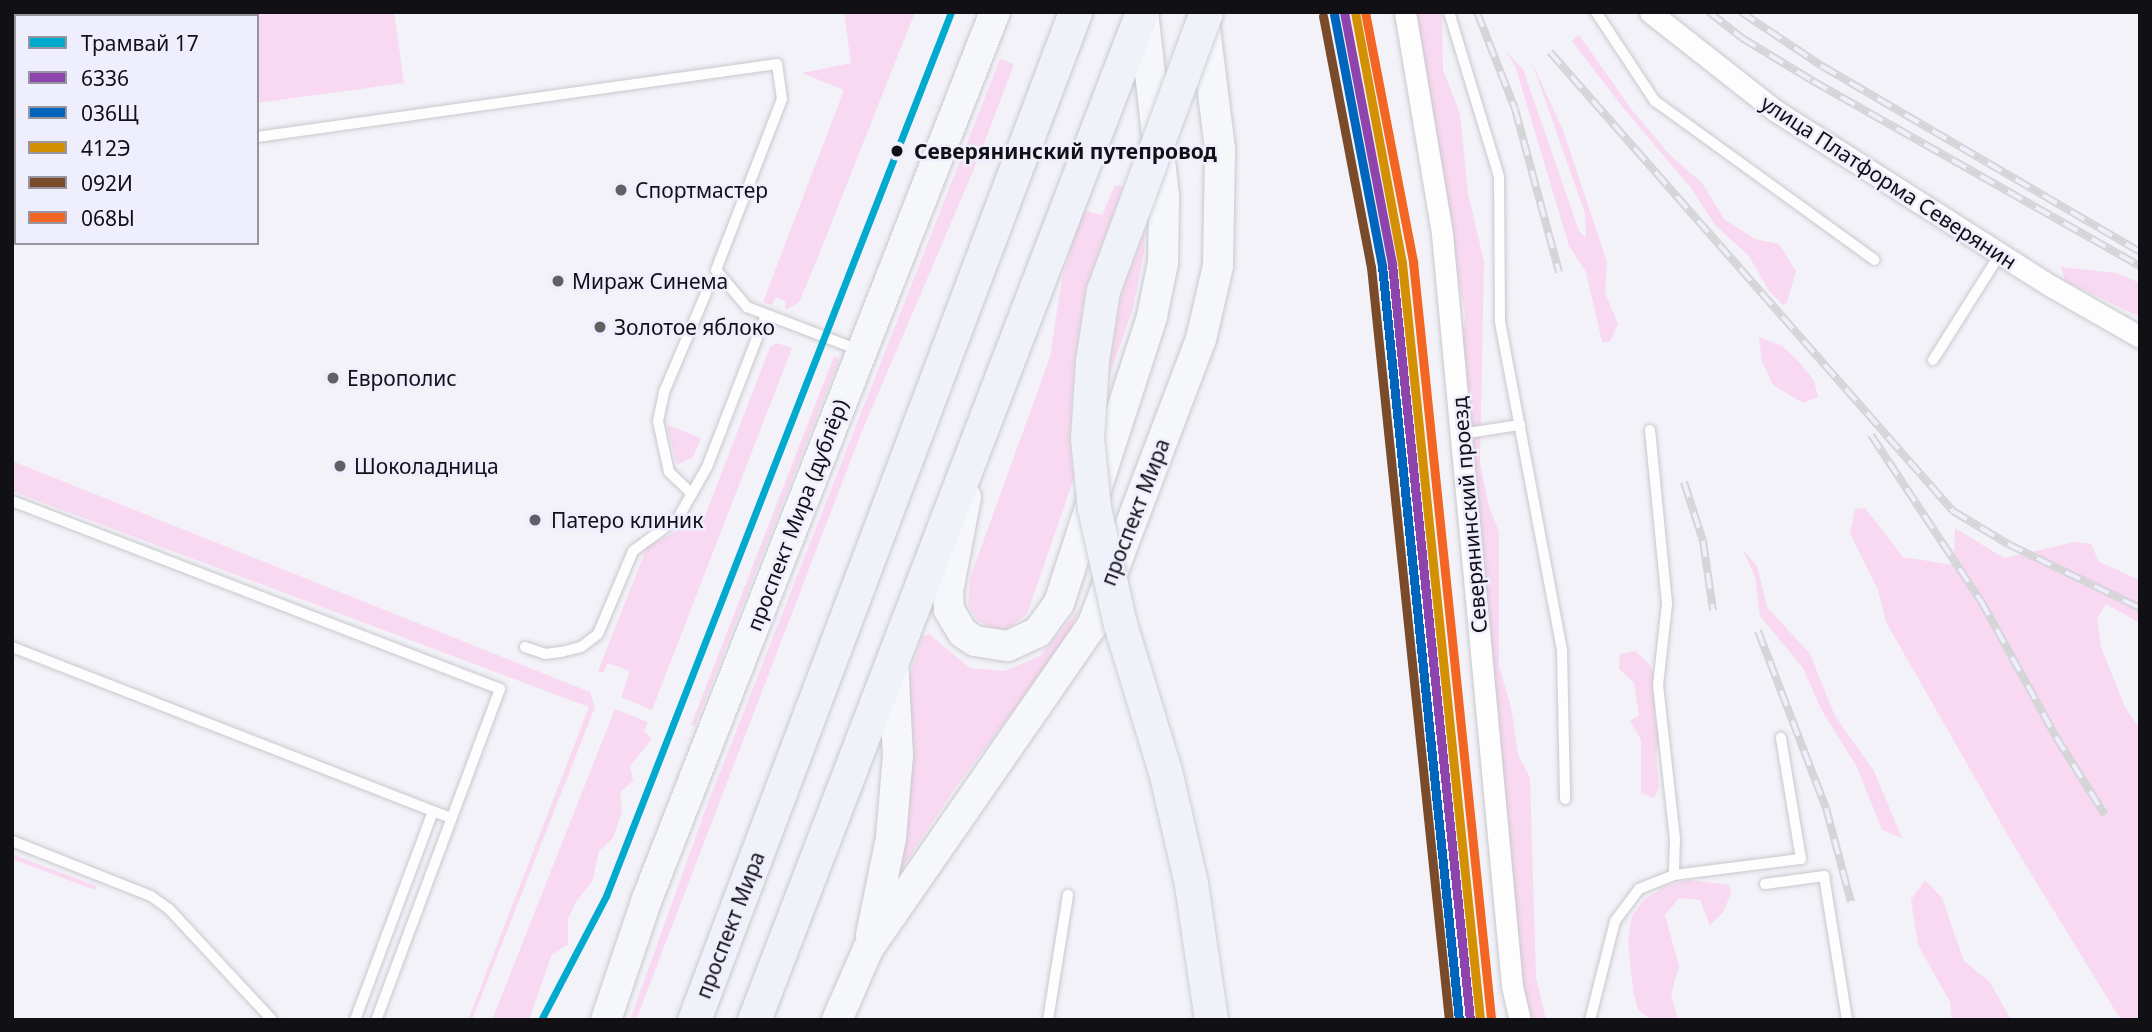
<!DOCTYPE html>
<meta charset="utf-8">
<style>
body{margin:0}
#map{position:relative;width:2152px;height:1032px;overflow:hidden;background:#f2f2f8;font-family:"Noto Sans",sans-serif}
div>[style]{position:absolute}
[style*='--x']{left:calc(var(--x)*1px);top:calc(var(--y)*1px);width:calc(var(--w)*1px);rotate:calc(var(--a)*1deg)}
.green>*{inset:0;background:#f8d9f1}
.roads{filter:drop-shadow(0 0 2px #c9c8ce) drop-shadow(0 0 2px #c9c8ce)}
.service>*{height:10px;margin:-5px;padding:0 5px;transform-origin:5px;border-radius:5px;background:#fdfdfe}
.minor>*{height:21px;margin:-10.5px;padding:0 10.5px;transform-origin:10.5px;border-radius:10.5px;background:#fdfdfe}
.secondary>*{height:30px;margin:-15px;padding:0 15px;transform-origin:15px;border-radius:15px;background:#f6f7fb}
.primary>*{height:33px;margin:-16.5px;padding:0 16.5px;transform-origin:16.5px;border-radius:16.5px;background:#eff2f8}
.rail>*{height:8px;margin-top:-4px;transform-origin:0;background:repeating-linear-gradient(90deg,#efeefc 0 16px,#d5d5d8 0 32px);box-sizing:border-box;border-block:2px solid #d5d5d8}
.bridges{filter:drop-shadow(0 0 2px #cfcfd2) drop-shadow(0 0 2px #cfcfd2)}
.primary-bridge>*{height:33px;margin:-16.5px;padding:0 16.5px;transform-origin:16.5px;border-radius:16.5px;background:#eff2f8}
.rail-1>*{height:9px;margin:-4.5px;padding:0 4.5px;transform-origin:4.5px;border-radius:4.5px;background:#8e44ad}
.rail-2>*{height:9px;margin:-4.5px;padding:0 4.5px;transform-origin:4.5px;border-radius:4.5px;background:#0065bd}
.rail-3>*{height:9px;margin:-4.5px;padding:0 4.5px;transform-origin:4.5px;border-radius:4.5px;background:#d49003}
.rail-4>*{height:9px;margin:-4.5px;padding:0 4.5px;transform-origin:4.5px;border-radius:4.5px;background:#7a4b2a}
.rail-5>*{height:9px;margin:-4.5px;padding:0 4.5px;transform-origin:4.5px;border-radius:4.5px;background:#f26522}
.tram-1>*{height:7px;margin:-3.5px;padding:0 3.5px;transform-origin:3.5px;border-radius:3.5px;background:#00a9ce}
.dots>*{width:19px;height:19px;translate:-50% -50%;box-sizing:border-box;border:4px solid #efeefc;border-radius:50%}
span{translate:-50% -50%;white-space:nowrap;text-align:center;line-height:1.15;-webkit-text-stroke:5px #efeefc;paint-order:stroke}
.stop-label{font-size:21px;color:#111015;font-weight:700}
.left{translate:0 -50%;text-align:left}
.street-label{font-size:21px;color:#111015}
.poi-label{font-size:21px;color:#111015}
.frame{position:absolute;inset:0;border:14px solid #111015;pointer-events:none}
.legend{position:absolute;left:14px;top:14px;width:245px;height:231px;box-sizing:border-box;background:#efeefc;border:2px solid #9695a0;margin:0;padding:9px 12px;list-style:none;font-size:21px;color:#111015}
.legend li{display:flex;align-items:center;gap:14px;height:35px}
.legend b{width:35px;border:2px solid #9695a0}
</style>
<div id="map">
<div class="green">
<div style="clip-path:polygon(201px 12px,394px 12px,404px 83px,257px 103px,257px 16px,198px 16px)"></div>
<div style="clip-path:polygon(844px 12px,915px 12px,816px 262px,799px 302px,786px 310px,785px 301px,776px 297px,772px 305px,763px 302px,844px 90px,802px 73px,851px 63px)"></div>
<div style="clip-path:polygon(1408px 12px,1442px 12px,1443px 70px,1460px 114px,1468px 193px,1484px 262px,1480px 462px,1488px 504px,1499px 532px,1499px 666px,1511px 707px,1518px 755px,1530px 778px,1536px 977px,1546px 1020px,1519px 1020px,1461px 359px,1465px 314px)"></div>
<div style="clip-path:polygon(1579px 35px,1632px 110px,1669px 154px,1703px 184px,1724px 219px,1755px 239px,1779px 244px,1796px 271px,1787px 302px,1783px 305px,1769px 291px,1749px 256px,1715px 225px,1691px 188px,1624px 109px,1572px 41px)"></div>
<div style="clip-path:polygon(1505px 50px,1523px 69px,1579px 231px,1586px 238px,1585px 213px,1532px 63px,1563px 130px,1607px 262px,1605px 293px,1618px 324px,1610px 342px,1602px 342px,1586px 272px,1569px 246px,1515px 65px)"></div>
<div style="clip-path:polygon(1000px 59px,1014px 64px,977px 162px,860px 436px,636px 1020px,630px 1020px,706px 808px)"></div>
<div style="clip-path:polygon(1115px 185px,1145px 192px,1144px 252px,1133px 308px,1027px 614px,1007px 629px,991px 628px,977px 620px,968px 605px,970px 578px,1050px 357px,1062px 279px,1082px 210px,1102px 215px)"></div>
<div style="clip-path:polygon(2061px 267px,2116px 273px,2140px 283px,2140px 317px,2065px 281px)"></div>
<div style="clip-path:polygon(1759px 337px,1782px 346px,1800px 363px,1814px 381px,1818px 397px,1803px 403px,1773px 385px,1762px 362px)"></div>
<div style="clip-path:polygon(777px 343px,792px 348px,652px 710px,621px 697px,630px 671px,608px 663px,603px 673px,598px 671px,647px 547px,705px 516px,770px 347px)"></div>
<div style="clip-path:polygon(834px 356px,839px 360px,695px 726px,691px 725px)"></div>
<div style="clip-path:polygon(667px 425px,701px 438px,693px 457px,677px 465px)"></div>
<div style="clip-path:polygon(12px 461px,590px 692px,595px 707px,472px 1020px,468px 1020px,589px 707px,12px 491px)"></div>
<div style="clip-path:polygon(1865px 508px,1903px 557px,1954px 565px,1955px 528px,2004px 558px,2075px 542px,2091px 544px,2099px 562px,2140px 580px,2140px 623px,2106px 604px,2097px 619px,2101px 647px,2125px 707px,2140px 729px,2140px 1020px,2121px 1020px,2014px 846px,1886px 622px,1878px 590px,1850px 533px,1855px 509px)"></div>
<div style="clip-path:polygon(1743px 550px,1757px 566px,1767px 607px,1810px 654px,1835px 716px,1874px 771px,1902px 838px,1882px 830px,1857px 767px,1821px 709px,1803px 668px,1760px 616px,1755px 577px)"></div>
<div style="clip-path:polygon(1079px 609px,1067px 640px,958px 784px,896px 877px,910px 770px,909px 677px,922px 637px,929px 634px,970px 668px,1004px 671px,1040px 656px)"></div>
<div style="clip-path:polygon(1635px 651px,1649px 664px,1664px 695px,1654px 712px,1660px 736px,1656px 753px,1659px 787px,1654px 798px,1641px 793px,1641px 740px,1630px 720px,1639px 716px,1634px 683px,1619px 669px,1620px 654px)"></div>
<div style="clip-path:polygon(615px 709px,648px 722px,644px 731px,652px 739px,630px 766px,633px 781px,620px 792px,622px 812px,613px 838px,599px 851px,592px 882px,577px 900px,568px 919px,568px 945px,552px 954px,529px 1020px,492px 1020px)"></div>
<div style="clip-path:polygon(12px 854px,96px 886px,95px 890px,12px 859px)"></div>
<div style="clip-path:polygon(1690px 880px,1730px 885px,1731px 894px,1723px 912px,1710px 926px,1700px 900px,1679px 898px,1665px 915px,1679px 966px,1671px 995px,1678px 1020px,1652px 1020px,1638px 1010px,1633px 990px,1628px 941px,1632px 916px,1644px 900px,1666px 886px)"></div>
<div style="clip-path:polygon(1925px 880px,1942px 898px,1964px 961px,1990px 982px,2011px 1020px,1952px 1020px,1950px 1002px,1918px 945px,1911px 900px)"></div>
</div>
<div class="roads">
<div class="service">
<div style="--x:1449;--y:12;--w:172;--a:73.1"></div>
<div style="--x:1499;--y:177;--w:145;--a:89.6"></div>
<div style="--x:1500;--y:322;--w:335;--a:79.3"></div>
<div style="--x:1562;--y:651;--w:148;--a:88.8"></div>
<div style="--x:1596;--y:12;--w:107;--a:56.5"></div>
<div style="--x:1655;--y:101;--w:271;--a:35.9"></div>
<div style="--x:84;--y:16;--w:4;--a:-63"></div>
<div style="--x:12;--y:84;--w:4;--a:14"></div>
<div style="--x:12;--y:103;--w:4;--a:-14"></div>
<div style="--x:257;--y:137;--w:525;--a:-7.99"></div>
<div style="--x:777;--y:64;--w:35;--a:82"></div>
<div style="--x:782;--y:99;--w:183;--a:111.1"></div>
<div style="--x:716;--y:270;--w:48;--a:50"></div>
<div style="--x:747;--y:307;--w:120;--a:21"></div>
<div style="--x:1933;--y:360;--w:125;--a:-57.7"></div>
<div style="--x:1650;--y:430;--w:175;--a:84.4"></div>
<div style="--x:1667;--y:604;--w:81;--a:96.3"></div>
<div style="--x:1658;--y:685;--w:156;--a:83.7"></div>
<div style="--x:1675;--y:840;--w:35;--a:92"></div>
<div style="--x:1461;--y:434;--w:60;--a:-8.7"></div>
<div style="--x:692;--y:494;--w:32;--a:-136"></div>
<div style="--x:669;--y:472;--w:52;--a:-102.2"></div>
<div style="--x:658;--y:421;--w:30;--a:-78"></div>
<div style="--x:664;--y:392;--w:108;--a:-67"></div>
<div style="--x:12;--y:501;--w:523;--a:21.07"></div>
<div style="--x:500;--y:689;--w:353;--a:110.5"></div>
<div style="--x:12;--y:647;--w:471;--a:21.3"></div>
<div style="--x:525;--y:647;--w:21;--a:19"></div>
<div style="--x:545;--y:654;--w:16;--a:-7"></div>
<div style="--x:561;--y:652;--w:21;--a:-14"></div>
<div style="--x:581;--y:647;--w:21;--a:-37"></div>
<div style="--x:598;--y:634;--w:90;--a:-67.1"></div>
<div style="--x:633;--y:551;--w:56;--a:-36.3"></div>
<div style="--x:678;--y:518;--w:59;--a:-60.4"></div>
<div style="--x:707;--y:467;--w:163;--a:-68.8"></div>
<div style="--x:12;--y:841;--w:149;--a:21.6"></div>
<div style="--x:151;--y:896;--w:22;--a:36"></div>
<div style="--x:169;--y:909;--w:151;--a:47.1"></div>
<div style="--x:1765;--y:884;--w:60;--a:-7.7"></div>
<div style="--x:1824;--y:876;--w:146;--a:80.9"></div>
<div style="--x:355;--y:1020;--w:223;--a:-69.5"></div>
<div style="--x:1048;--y:1020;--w:127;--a:-80.9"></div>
<div style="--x:1590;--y:1020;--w:102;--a:-75.8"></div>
<div style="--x:1615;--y:921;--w:40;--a:-53"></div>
<div style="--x:1639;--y:889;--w:38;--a:-22"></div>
<div style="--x:1674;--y:875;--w:128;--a:-7.2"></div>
<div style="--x:1801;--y:859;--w:123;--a:-99.4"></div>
</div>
<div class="minor">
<div style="--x:1405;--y:12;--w:225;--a:80.5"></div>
<div style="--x:1442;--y:234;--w:755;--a:84.68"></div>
<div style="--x:1512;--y:986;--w:35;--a:77"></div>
<div style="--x:1650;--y:12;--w:160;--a:38.2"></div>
<div style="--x:1776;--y:111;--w:326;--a:32.5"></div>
<div style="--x:2051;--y:286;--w:103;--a:29.8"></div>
</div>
<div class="secondary">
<div style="--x:966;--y:497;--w:96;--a:100.8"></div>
<div style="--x:948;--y:591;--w:19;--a:87"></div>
<div style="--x:949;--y:610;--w:27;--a:59"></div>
<div style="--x:963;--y:633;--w:14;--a:34"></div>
<div style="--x:975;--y:641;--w:33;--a:9"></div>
<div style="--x:1008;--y:646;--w:33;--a:-25"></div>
<div style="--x:1038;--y:632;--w:36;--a:-54"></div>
<div style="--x:1059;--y:603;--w:302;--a:-72"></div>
<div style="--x:1152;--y:316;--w:54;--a:-78.3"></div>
<div style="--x:1163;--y:263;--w:67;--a:-89.1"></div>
<div style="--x:1164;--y:196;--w:185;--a:-96.5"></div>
<div style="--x:871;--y:935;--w:99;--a:-78.3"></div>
<div style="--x:891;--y:838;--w:83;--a:-85.2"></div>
<div style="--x:898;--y:755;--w:95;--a:-93"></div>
<div style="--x:606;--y:1020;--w:128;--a:-71.3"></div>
<div style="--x:647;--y:899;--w:953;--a:-68.58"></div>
<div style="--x:837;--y:1020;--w:77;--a:-66.4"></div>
<div style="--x:868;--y:949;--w:393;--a:-55.3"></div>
<div style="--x:1092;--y:626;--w:307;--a:-69.2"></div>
<div style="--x:1201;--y:339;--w:75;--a:-76.9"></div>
<div style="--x:1218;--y:266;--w:117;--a:-89"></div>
<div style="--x:1220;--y:149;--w:137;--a:-97.1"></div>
</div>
<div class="primary">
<div style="--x:694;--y:1020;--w:1078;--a:-69.29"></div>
<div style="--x:754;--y:1020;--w:1080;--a:-68.95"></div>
</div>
</div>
<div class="rail">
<div style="--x:1477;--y:12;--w:104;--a:68.6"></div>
<div style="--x:1515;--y:109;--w:169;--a:74.9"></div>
<div style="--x:1709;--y:12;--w:42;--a:38.2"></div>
<div style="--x:1742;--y:38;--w:83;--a:31.2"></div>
<div style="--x:1813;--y:81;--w:376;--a:29.5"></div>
<div style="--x:1741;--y:12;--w:97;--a:33.7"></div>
<div style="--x:1822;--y:66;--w:368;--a:30.3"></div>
<div style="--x:1550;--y:52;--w:611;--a:48.72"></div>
<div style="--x:1953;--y:511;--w:64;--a:31"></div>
<div style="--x:2008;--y:544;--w:147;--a:25.9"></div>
<div style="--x:1871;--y:435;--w:199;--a:56.5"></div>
<div style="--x:1981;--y:601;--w:155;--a:61.1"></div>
<div style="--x:2056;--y:737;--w:92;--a:57.9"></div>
<div style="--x:1684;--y:482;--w:62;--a:72.1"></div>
<div style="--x:1703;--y:541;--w:70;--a:81.8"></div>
<div style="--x:1758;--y:631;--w:190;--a:69"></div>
<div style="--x:1826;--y:808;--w:97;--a:75.1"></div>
</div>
<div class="bridges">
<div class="primary-bridge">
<div style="--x:1206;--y:12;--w:296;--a:110.3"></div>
<div style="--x:1103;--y:290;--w:72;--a:98.8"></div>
<div style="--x:1092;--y:361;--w:77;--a:93.7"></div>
<div style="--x:1087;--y:438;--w:70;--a:84.3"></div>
<div style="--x:1094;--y:508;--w:119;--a:77.4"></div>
<div style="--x:1120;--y:624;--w:154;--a:73"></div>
<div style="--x:1165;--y:771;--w:116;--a:77"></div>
<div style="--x:1191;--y:884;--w:137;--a:81.6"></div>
</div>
</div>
<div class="rail-1">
<div style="--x:1344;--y:12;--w:257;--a:79.2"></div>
<div style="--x:1392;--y:264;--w:760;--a:84.11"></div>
</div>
<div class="rail-2">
<div style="--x:1334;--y:14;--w:257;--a:79.2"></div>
<div style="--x:1382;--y:266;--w:758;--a:84.17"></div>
</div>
<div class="rail-3">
<div style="--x:1355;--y:12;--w:255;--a:79.4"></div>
<div style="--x:1402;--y:263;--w:760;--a:84.11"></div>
</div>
<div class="rail-4">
<div style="--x:1323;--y:16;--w:256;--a:79.2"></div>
<div style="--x:1371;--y:267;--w:757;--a:84.09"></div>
</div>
<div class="rail-5">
<div style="--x:1365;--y:12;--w:255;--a:79.1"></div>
<div style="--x:1413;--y:262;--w:760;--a:84.11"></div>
</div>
<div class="tram-1">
<div style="--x:541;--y:1020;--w:140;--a:-62.3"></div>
<div style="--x:606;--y:896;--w:949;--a:-68.68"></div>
</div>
<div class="dots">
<div style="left:897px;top:151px;background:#111015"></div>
<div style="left:621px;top:190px;background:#605f64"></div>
<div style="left:558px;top:281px;background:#605f64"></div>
<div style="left:600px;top:327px;background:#605f64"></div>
<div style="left:333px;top:378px;background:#605f64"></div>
<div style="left:340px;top:466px;background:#605f64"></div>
<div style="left:535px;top:520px;background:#605f64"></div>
</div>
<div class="stop-label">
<span class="left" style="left:914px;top:151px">Северянинский путепровод</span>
</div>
<div class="street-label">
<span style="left:1889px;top:182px;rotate:33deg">улица Платформа Северянин</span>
<span style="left:1135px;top:512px;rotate:-69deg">проспект Мира</span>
<span style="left:797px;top:515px;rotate:-69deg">проспект Мира (дублёр)</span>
<span style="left:1469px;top:515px;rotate:-95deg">Северянинский проезд</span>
<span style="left:730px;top:925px;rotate:-69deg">проспект Мира</span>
</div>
<div class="poi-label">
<span class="left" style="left:635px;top:190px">Спортмастер</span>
<span class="left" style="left:572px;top:281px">Мираж Синема</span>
<span class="left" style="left:614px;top:327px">Золотое яблоко</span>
<span class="left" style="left:347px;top:378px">Европолис</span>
<span class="left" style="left:354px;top:466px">Шоколадница</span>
<span class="left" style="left:551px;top:520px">Патеро клиник</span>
</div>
<div class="frame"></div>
<ul class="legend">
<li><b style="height:9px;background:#00a9ce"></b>Трамвай 17</li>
<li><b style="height:9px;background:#8e44ad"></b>6336</li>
<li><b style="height:9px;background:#0065bd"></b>036Щ</li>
<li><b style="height:9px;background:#d49003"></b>412Э</li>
<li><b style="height:9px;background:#7a4b2a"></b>092И</li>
<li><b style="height:9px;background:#f26522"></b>068Ы</li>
</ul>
</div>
